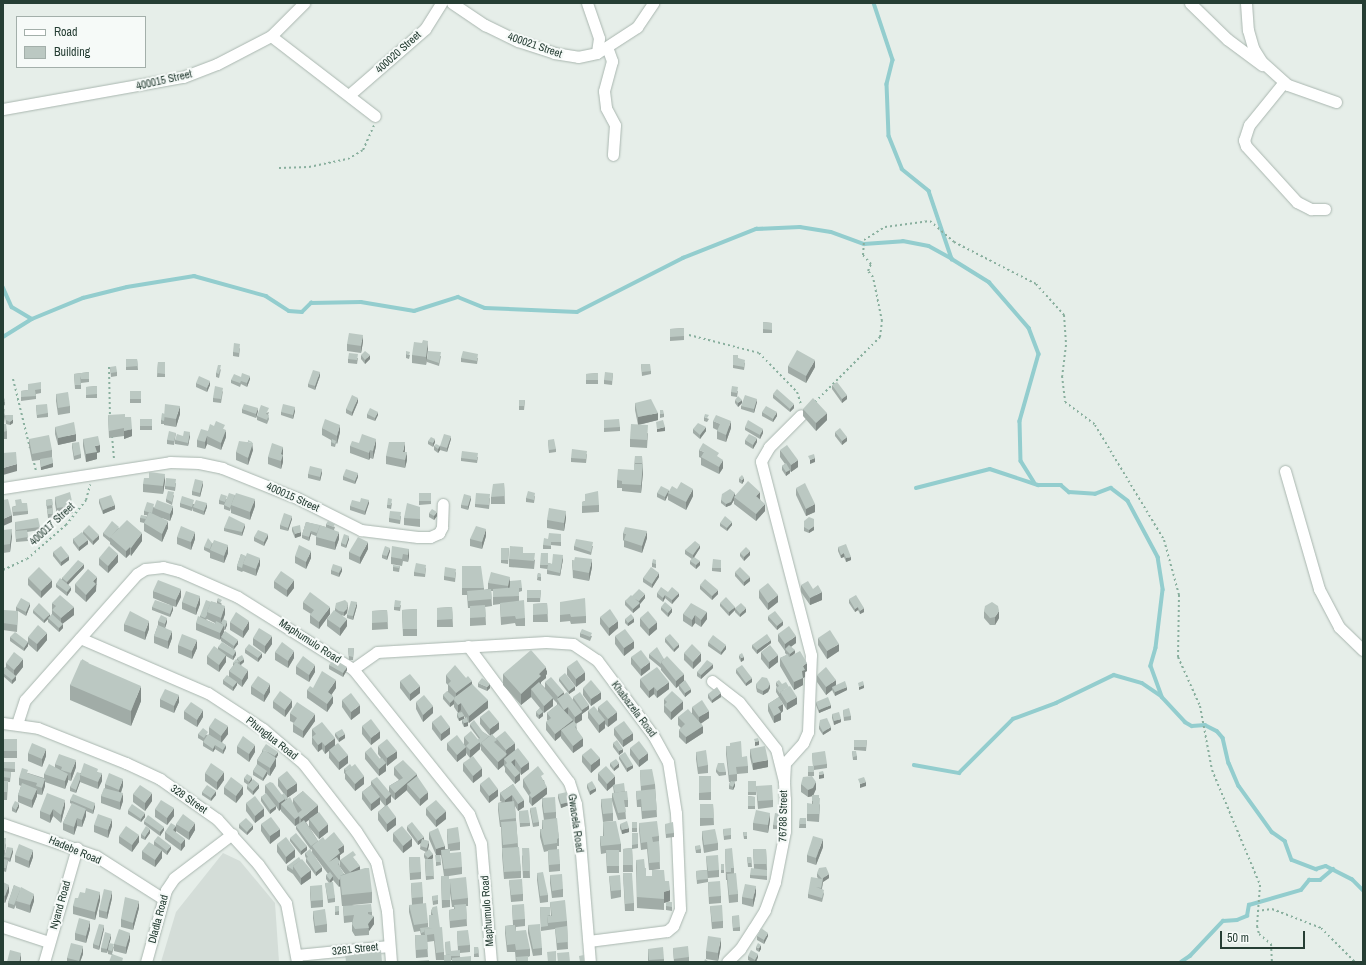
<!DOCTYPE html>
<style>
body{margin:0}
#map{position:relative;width:1366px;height:965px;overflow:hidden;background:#e6eee9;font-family:"Archivo Narrow",sans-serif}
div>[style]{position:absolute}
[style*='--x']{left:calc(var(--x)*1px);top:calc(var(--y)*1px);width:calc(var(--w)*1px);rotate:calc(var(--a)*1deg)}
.built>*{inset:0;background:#d4ddd8}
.stream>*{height:3.5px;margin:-1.75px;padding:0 1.75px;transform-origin:1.75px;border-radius:1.75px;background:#93cdce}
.path>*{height:2px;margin-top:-1px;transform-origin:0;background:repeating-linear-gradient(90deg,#89af9e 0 2px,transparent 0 5px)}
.roads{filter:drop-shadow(0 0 1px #a9b6af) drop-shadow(0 0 1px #a9b6af)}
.minor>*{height:11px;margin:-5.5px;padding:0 5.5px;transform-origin:5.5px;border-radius:5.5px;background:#fff}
.wall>*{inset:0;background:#a1aca7}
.shaded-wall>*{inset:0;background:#838c88}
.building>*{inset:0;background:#bbc8c2}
span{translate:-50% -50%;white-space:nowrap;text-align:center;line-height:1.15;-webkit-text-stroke:4px #f6faf8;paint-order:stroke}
.street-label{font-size:11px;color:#263e34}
.frame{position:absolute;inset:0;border:4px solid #263e34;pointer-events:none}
.legend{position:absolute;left:16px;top:16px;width:130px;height:52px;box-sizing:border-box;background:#f6faf8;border:1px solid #a3afaa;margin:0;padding:5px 7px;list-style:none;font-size:12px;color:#263e34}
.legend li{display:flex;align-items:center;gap:8px;height:20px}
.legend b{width:20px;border:1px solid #a3afaa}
.scale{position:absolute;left:1220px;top:931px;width:85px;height:18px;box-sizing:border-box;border:2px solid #263e34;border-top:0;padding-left:5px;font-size:12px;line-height:14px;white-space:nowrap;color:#263e34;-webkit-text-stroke:3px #f6faf8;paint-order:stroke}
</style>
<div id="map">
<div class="built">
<div style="clip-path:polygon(223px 853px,240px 861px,275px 903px,279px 962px,161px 962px,176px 912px)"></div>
</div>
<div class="stream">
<div style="--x:874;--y:3;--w:60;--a:71.6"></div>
<div style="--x:893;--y:60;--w:25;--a:104"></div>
<div style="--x:887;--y:84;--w:52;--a:87.8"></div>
<div style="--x:889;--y:136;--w:35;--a:68"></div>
<div style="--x:902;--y:169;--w:35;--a:39"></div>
<div style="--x:929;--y:191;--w:72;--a:71.3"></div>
<div style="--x:952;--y:259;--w:44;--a:31.9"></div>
<div style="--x:989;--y:282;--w:61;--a:49"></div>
<div style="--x:1029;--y:328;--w:28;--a:69"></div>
<div style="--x:1039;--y:354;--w:70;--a:105.8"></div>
<div style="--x:1020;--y:421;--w:40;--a:88.6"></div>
<div style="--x:1021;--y:461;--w:25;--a:58"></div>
<div style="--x:3;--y:287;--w:22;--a:66"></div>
<div style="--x:12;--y:307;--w:23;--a:31"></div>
<div style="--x:3;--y:337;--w:34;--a:-32"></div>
<div style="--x:32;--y:319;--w:55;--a:-22.4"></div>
<div style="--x:83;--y:298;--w:45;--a:-14"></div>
<div style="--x:127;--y:287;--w:68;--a:-9.3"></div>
<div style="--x:194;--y:276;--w:75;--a:15.5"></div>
<div style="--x:266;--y:296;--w:27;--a:33"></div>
<div style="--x:289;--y:311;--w:13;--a:4"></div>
<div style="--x:302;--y:312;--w:13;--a:-45"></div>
<div style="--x:311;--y:303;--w:50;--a:-1.1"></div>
<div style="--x:361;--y:302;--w:54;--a:9.6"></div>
<div style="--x:414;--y:311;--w:46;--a:-17.7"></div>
<div style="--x:458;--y:297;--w:29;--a:22"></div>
<div style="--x:485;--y:308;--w:92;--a:2.5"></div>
<div style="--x:577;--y:312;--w:119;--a:-27"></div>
<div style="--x:683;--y:258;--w:79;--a:-21.7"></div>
<div style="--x:756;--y:229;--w:44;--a:-2.6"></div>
<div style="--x:800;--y:227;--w:31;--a:9"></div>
<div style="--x:831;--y:232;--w:35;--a:20"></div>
<div style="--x:864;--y:244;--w:39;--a:-4"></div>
<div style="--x:903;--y:241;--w:26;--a:11"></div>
<div style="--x:929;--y:246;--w:26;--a:29"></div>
<div style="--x:916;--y:488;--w:76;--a:-14.4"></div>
<div style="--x:990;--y:469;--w:51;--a:18.4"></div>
<div style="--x:1038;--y:485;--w:23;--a:0"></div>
<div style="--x:1061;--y:485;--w:11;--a:41"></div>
<div style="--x:1069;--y:492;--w:26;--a:4"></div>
<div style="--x:1095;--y:494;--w:17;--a:-21"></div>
<div style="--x:1111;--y:488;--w:21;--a:37"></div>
<div style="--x:1128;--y:501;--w:64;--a:61.8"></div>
<div style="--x:1158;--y:557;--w:33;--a:81"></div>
<div style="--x:1163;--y:590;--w:58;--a:96.9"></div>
<div style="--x:1156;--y:648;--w:19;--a:106"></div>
<div style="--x:1151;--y:666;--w:33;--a:70"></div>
<div style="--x:1162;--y:697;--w:34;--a:47"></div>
<div style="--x:1185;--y:722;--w:8;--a:30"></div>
<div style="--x:1192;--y:726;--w:13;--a:-4"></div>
<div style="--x:1205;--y:725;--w:13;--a:27"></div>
<div style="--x:1217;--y:731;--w:9;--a:49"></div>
<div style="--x:1223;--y:738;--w:26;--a:77"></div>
<div style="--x:1229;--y:763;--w:25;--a:67"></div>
<div style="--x:1239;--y:786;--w:57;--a:54.3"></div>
<div style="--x:1272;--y:832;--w:16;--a:35"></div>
<div style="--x:1285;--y:841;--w:20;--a:70"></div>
<div style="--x:1292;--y:860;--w:26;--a:21"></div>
<div style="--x:1316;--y:869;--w:10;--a:-17"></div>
<div style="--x:1326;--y:866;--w:29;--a:27"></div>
<div style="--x:1352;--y:879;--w:16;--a:45"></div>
<div style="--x:914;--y:765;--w:46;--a:10.1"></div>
<div style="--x:959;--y:773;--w:76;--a:-45"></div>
<div style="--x:1013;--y:719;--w:46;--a:-20.4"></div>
<div style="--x:1056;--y:703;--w:64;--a:-25.8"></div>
<div style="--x:1114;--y:675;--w:29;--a:16"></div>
<div style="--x:1142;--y:683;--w:23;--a:34"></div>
<div style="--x:1181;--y:962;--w:11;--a:-34"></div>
<div style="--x:1190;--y:956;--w:48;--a:-46.7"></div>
<div style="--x:1223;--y:921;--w:14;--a:-4"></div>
<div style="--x:1237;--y:920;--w:11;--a:-22"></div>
<div style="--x:1247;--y:916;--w:11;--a:-80"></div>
<div style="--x:1249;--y:905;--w:54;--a:-16.1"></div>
<div style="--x:1301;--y:890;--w:13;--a:-51"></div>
<div style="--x:1309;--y:880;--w:11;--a:0"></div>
<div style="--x:1320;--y:880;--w:17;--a:-40"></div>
</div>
<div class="path">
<div style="--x:279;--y:168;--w:30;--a:-2"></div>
<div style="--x:309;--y:167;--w:40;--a:-12"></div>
<div style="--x:348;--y:159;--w:17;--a:-31"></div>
<div style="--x:363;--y:150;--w:27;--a:-66"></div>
<div style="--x:689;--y:335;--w:72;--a:14.4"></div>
<div style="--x:759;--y:353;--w:54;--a:45.7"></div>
<div style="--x:797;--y:392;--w:13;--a:72"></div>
<div style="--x:109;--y:367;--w:50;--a:88.9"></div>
<div style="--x:13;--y:379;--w:71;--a:76.2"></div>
<div style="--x:815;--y:402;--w:92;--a:-45"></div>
<div style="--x:880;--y:337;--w:16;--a:-83"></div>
<div style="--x:882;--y:321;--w:45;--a:-101.6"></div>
<div style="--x:873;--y:277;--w:8;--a:-130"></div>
<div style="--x:868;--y:271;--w:8;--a:-67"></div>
<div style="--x:871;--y:264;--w:12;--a:-132"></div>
<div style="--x:863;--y:255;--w:15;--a:-86"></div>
<div style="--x:864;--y:240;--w:25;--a:-32"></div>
<div style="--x:885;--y:227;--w:45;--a:-7.6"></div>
<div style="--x:930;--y:221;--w:32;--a:41"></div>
<div style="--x:954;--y:242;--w:92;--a:27.1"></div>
<div style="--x:1036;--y:284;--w:42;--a:47.9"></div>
<div style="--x:1064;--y:315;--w:30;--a:86"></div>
<div style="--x:1066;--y:345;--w:31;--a:97"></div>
<div style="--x:1062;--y:376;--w:26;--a:83"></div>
<div style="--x:1065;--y:402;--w:38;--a:37"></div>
<div style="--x:1095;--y:425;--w:134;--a:59"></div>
<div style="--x:1164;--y:540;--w:57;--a:74.7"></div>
<div style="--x:1179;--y:595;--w:62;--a:90.9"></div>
<div style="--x:1178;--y:657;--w:54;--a:65.8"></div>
<div style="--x:1200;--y:706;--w:65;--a:79.4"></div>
<div style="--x:1212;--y:770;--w:125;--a:67.3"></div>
<div style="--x:1260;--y:885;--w:41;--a:94.2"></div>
<div style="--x:1257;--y:926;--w:8;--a:76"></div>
<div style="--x:1259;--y:934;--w:16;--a:40"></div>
<div style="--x:1271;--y:944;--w:18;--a:87"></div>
<div style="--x:112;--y:436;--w:23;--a:85"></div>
<div style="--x:33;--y:458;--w:13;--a:77"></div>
<div style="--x:3;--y:570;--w:26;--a:-25"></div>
<div style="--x:27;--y:559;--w:52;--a:-41.1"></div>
<div style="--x:66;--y:525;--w:32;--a:-51"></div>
<div style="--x:86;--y:500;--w:16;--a:-75"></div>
<div style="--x:1257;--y:911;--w:15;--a:-8"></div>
<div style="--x:1272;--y:909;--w:53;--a:21.2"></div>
<div style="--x:1321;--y:928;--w:48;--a:45"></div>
</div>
<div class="roads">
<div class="minor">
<div style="--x:452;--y:3;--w:40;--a:34"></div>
<div style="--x:485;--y:25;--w:37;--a:26"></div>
<div style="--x:518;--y:41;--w:38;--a:18"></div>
<div style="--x:554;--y:53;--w:24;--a:9"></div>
<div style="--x:578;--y:57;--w:19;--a:-12"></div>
<div style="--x:597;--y:53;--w:48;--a:-33"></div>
<div style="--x:637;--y:27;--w:29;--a:-56"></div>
<div style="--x:587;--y:3;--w:37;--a:71"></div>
<div style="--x:599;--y:38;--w:15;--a:98"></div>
<div style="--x:1190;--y:3;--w:52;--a:44.2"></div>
<div style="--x:1227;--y:39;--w:44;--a:36.6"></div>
<div style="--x:1246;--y:3;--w:27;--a:86"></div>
<div style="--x:1248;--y:30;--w:19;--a:74"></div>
<div style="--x:1253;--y:48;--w:15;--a:58"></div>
<div style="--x:1261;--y:61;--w:36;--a:42"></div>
<div style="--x:1288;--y:85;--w:51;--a:19.5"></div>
<div style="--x:271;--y:36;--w:131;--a:37.6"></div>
<div style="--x:607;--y:47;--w:15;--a:70"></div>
<div style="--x:612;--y:61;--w:31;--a:105"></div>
<div style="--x:604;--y:91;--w:17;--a:83"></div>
<div style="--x:606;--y:108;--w:19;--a:62"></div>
<div style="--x:615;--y:125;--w:30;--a:94"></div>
<div style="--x:1284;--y:82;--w:55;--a:129.1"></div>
<div style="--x:1249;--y:125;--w:16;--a:108"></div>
<div style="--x:1244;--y:140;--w:6;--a:72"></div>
<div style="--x:1246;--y:146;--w:76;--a:47.7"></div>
<div style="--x:1297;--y:202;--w:16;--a:27"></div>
<div style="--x:1311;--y:209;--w:14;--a:0"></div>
<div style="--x:349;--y:95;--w:101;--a:-41"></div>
<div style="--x:425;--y:29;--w:31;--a:-58"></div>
<div style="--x:3;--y:109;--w:183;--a:-10.1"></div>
<div style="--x:183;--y:77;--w:36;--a:-21"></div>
<div style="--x:217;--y:64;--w:61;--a:-27.4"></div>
<div style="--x:271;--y:36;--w:47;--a:-45"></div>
<div style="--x:1285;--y:471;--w:123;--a:73.9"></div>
<div style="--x:1319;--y:589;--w:43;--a:62.2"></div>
<div style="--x:1339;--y:627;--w:33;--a:44"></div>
<div style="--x:3;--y:488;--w:169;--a:-8.8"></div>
<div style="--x:170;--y:462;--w:29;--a:2"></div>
<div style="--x:199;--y:463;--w:24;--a:12"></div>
<div style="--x:222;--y:468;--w:81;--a:21.8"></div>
<div style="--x:297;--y:498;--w:72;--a:26.6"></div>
<div style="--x:361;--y:530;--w:57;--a:7"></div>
<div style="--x:418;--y:537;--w:12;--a:0"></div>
<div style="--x:430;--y:537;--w:10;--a:-24"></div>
<div style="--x:439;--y:533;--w:7;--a:-63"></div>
<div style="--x:442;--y:527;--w:23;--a:-88"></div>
<div style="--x:80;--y:638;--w:139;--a:23.3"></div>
<div style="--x:208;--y:693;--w:66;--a:33.2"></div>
<div style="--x:263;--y:729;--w:52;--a:40.4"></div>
<div style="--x:303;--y:763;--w:86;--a:52.1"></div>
<div style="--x:356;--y:831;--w:37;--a:57"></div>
<div style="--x:376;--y:862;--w:50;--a:77.3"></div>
<div style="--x:387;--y:911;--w:51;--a:85.5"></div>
<div style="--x:468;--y:646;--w:169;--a:53.4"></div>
<div style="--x:569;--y:782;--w:23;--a:72"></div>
<div style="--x:576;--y:804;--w:25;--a:83"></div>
<div style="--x:579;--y:829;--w:133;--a:85.3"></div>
<div style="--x:353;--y:669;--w:29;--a:-35"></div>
<div style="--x:377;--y:652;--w:169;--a:-3.4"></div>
<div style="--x:546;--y:642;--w:27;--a:4"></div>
<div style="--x:573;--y:644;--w:29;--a:34"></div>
<div style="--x:597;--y:660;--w:94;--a:53.3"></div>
<div style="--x:653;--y:735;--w:31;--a:61"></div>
<div style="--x:668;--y:762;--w:52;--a:81.1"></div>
<div style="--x:676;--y:813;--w:96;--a:87.6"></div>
<div style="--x:680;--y:909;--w:18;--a:112"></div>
<div style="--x:673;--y:926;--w:8;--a:140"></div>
<div style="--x:667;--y:931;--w:79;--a:172.7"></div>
<div style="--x:712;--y:681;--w:34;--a:38"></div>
<div style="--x:739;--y:702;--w:60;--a:51.8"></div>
<div style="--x:776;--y:749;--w:34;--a:76"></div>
<div style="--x:784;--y:782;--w:17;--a:87"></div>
<div style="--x:785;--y:799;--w:32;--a:90"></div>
<div style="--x:785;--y:831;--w:52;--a:101.1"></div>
<div style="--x:775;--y:882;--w:30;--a:110"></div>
<div style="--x:765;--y:910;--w:22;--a:122"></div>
<div style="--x:753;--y:929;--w:24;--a:123"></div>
<div style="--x:740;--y:949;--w:18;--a:135"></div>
<div style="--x:3;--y:723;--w:35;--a:8"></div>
<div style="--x:38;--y:728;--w:95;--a:21.7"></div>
<div style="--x:126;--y:763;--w:38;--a:25"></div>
<div style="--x:160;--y:779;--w:70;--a:35.1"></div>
<div style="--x:217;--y:819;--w:61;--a:47.7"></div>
<div style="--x:258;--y:864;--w:48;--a:54.3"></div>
<div style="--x:286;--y:903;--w:60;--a:79.4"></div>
<div style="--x:17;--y:724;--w:25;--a:-72"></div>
<div style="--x:25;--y:700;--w:169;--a:-48.4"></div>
<div style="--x:137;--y:574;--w:9;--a:-32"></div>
<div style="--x:145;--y:569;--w:18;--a:-6"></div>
<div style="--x:163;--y:567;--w:16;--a:14"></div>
<div style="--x:179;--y:571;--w:64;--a:23.8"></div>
<div style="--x:238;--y:597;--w:136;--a:32.1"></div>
<div style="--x:353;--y:669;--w:186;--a:51.3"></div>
<div style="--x:469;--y:814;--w:31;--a:68"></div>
<div style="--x:481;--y:843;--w:119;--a:85.2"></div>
<div style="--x:784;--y:782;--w:19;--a:-87"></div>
<div style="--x:785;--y:763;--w:27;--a:-48"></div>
<div style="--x:803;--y:743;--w:12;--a:-66"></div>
<div style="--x:808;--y:732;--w:77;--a:-87.8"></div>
<div style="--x:811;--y:655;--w:200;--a:-104.5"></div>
<div style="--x:761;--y:461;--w:16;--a:-60"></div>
<div style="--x:769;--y:447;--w:45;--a:-45"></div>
<div style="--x:3;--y:824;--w:98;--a:19"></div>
<div style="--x:96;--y:856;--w:78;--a:32.5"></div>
<div style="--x:3;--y:927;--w:48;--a:18.1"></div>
<div style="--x:297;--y:955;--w:92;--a:-5.6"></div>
<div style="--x:44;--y:962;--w:119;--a:-73.9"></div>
<div style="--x:146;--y:962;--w:75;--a:-74.5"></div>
<div style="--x:166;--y:890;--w:14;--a:-56"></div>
<div style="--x:174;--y:878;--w:73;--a:-37.2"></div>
</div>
</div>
<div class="wall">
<div style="clip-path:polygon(763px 322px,772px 323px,772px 333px,763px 333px)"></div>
<div style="clip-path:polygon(684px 328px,684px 340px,670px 341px,670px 329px)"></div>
<div style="clip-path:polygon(363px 342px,361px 353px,347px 351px,347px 344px)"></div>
<div style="clip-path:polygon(240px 348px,239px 357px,233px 356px,233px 352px)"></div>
<div style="clip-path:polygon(428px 348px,426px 365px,412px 363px,412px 355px)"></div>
<div style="clip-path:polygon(406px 354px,410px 355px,409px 359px,406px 358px)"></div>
<div style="clip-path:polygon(361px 355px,370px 359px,365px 364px,361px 359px)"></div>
<div style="clip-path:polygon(733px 355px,745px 363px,744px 370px,733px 368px)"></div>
<div style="clip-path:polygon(441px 356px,439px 366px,427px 362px,427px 359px)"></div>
<div style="clip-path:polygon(358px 358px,357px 364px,348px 363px,348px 359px)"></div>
<div style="clip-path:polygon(461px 358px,478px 358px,477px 364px,461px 362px)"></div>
<div style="clip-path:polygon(126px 359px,137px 359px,138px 370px,126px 370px)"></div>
<div style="clip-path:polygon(158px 362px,165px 362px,165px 377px,157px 377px)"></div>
<div style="clip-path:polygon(641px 364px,651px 371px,651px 374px,642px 376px)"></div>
<div style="clip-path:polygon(788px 366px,815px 367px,806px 383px,788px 373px)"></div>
<div style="clip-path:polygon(110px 367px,117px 372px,117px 376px,111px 377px)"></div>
<div style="clip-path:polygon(221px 369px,219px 378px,216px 377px,216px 373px)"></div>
<div style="clip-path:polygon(89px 372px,89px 382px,81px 383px,81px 380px,81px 389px,75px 389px,74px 374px)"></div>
<div style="clip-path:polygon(598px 373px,598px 384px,586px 384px,586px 374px)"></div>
<div style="clip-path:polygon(613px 373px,612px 385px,604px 384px,604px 380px)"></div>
<div style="clip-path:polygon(320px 376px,315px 390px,308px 387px,308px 384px)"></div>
<div style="clip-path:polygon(241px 377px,250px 379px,247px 387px,241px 384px,240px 387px,231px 383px,231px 380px)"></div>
<div style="clip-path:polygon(196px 383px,210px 385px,207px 392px,196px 387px)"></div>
<div style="clip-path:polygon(28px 384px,35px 386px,41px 389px,41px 393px,36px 394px,36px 399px,21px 401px,21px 391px,28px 390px)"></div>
<div style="clip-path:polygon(832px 385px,847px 399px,842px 403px,832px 389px)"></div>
<div style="clip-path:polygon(97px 386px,97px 398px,86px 398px,86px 387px)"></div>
<div style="clip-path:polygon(130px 391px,141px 391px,141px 403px,130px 403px)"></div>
<div style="clip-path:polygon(223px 391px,221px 403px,213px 402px,213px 398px)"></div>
<div style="clip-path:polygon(738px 391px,737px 397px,731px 396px,731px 392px)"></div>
<div style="clip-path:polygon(3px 394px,5px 402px,5px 405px,3px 406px)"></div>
<div style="clip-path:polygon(56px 394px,70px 406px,70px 413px,58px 415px,56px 401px)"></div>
<div style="clip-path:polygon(773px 394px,794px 408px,790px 412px,773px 398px)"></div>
<div style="clip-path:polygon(519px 400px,525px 400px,524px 410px,519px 410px)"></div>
<div style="clip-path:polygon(735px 400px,742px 403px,738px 407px,735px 403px)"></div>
<div style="clip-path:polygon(358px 402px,352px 416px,346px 413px,346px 409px)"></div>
<div style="clip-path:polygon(757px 402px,754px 413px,741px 409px,741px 406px)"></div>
<div style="clip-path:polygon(635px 403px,658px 420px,638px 425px,635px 410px)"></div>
<div style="clip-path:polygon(36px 405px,48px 413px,48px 417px,37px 418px)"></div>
<div style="clip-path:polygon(3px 409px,5px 416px,4px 424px,7px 431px,7px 439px,3px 439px)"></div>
<div style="clip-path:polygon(242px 409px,258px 411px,256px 418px,242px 413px)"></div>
<div style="clip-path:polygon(803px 409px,827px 420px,816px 431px,803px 416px)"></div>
<div style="clip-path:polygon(660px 410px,664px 414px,664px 417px,660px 418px)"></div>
<div style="clip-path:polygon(295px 411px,293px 419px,281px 415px,281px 412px)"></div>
<div style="clip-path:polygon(269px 412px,268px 415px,269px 419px,267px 424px,257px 420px,257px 416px)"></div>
<div style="clip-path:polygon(762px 412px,777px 416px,773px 422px,762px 416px)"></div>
<div style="clip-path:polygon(165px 414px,180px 414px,176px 427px,164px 425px,164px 423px,164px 424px,161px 424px,161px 420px)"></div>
<div style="clip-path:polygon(367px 414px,378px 415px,375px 421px,367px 418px)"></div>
<div style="clip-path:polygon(5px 415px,13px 423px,10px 425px,6px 424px)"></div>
<div style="clip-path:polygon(108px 415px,125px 417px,132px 436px,124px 439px,124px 436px,109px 438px)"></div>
<div style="clip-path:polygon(704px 417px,709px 419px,707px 422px,704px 421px)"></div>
<div style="clip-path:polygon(140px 419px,152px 419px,152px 430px,140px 430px)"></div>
<div style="clip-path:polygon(604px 420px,620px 427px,620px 431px,604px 432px)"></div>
<div style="clip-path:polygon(713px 421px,731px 428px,726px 442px,717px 439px,717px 430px,713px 428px)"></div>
<div style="clip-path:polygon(214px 426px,225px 430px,226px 437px,221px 450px,207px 444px,205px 449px,197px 447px,197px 440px)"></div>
<div style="clip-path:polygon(55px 427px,76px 441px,58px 445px,55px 434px)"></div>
<div style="clip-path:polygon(745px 427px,763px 433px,760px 439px,745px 430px)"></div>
<div style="clip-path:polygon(322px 428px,340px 432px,337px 444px,336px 443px,335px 447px,331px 446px,331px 440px,322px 435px)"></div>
<div style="clip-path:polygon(693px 429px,706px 431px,700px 439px,693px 433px)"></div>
<div style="clip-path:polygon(835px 432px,847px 441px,842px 445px,835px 436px)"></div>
<div style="clip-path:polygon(176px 433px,174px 445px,167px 444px,167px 440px)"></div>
<div style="clip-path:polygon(648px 433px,647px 448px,630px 447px,630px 439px)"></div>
<div style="clip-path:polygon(183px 436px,190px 436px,188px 446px,175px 444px,175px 440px)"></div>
<div style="clip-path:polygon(29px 439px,52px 450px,52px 457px,53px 467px,41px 470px,40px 460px,32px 461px,29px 446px)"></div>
<div style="clip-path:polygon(83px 439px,100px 452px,97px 453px,97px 459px,86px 462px,83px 446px)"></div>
<div style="clip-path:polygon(451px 439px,447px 452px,440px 450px,438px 453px,434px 450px,434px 446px,440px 446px)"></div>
<div style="clip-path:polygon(548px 440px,556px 449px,556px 452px,549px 453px)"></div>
<div style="clip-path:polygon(745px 440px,757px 442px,753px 449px,745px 444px)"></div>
<div style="clip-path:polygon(428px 441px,435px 442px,433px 447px,428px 444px)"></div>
<div style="clip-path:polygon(248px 442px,253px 450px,248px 465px,236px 460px,236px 452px)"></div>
<div style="clip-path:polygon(72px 443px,81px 454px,81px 458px,74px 460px,72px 447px)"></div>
<div style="clip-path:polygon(359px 443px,376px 446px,373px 459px,370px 458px,369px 460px,350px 453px,350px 446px)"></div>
<div style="clip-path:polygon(283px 447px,283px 462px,281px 469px,268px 464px,268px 457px)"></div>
<div style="clip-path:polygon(405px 450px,405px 452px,407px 460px,405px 468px,386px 464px,386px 456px)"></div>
<div style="clip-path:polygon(699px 450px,719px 458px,723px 468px,719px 474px,701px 465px,701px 458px,699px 457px)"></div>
<div style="clip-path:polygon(780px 450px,798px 467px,791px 472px,790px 471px,790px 473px,786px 476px,782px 470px,782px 466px,785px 464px,780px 457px)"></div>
<div style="clip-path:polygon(587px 454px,586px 463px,571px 462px,571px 458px)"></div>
<div style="clip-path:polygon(635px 456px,642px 456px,643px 472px,641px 493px,622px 491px,622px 488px,617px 488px,617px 480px,634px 470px)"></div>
<div style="clip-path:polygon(478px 457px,477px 463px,461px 461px,461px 458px)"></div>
<div style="clip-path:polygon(322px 473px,320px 481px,308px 478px,308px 474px)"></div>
<div style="clip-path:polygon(343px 476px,358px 477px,355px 484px,343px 480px)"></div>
<div style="clip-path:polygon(739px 478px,744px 481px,742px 484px,739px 482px)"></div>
<div style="clip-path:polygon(165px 481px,163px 494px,143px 492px,143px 484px)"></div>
<div style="clip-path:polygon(176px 483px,175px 491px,165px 489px,165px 486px)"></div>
<div style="clip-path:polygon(504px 483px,505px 504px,491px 504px,491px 497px)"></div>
<div style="clip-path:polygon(203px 485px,200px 497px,192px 495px,192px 491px)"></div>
<div style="clip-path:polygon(796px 488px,815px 512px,806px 516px,796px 495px)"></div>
<div style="clip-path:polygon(677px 489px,693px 496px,686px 510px,668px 500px,668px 495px,665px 501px,657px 497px,657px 493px,669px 492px)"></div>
<div style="clip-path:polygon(419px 493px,431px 493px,431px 504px,419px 505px)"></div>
<div style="clip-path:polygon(585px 494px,599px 505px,599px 512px,582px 513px,582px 502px,585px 501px)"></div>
<div style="clip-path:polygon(174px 495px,172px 505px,166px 502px,166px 499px)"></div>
<div style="clip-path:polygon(235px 495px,255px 506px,250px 520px,231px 513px,231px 508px,230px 511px,224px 509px,224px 505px,219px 504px,219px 500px,227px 499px)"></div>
<div style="clip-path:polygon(735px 495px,760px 499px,765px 511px,756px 521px,734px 504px,734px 500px,731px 505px,726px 507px,721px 503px,721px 500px)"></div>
<div style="clip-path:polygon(535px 496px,534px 503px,526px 502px,526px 498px)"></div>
<div style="clip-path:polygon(55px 497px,73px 506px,73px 513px,57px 515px,55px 504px)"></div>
<div style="clip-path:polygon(490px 498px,489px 509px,475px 507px,475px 504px)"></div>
<div style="clip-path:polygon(52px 499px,53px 518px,48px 518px,46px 500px)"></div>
<div style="clip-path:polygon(99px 499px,115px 509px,103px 514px,99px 503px)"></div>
<div style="clip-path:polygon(471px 499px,468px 510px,461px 508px,461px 505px)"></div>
<div style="clip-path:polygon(360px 502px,369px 503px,365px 515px,350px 510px,350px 506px)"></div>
<div style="clip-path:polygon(22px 503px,28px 511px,28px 514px,13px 516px,12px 507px,15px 506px)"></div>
<div style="clip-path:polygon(180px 503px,194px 504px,207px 507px,204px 515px,193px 511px,193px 508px,192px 511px,180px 507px)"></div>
<div style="clip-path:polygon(392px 503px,391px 509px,387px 508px,387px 505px)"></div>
<div style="clip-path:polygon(154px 507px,173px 513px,170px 521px,162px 518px,168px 528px,162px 542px,144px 531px,144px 523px,140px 522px,140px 518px,146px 518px,147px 515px,144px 515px,144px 511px)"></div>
<div style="clip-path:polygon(429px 513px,437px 516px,434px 520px,429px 517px)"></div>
<div style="clip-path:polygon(420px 514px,420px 527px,404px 525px,404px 518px)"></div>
<div style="clip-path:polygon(401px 516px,400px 524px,389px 522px,389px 518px)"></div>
<div style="clip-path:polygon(566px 518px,564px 531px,547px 528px,547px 520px)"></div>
<div style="clip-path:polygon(292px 519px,288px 531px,280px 529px,280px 525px)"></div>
<div style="clip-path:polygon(804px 521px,814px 530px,809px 533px,804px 531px)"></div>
<div style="clip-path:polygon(15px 522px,40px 527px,40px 530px,27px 532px,28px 541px,16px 542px)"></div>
<div style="clip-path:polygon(306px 522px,326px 527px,326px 524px,335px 527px,334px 530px,339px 539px,335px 550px,316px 545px,316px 536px,311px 534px,309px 541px,302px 538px,302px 535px)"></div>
<div style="clip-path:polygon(720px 523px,732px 525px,727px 531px,720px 526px)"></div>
<div style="clip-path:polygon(245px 527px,242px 536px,224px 531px,224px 528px)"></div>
<div style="clip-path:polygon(292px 527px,301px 536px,295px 538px,292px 531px)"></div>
<div style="clip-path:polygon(119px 528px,142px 541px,131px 556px,130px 554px,126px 558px,110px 544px,110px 541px,110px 542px,103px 536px,103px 533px)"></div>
<div style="clip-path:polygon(3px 530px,12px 536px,10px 552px,3px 553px)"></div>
<div style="clip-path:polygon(83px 531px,99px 539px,93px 545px,84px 535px,88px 544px,79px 551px,73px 543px,73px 539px,83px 534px)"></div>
<div style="clip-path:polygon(623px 533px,647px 538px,642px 553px,624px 547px,624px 541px,623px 540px)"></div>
<div style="clip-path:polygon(561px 534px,561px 546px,551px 545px,551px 549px,543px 549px,543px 545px)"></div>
<div style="clip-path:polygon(486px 536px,482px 549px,470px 546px,470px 539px)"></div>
<div style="clip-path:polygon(177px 537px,195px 539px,191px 550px,177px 544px)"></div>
<div style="clip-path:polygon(254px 537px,268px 538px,264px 546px,254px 541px)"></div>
<div style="clip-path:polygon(349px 539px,346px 548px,341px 546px,341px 543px)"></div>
<div style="clip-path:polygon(212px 543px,228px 553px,224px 563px,210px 558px,210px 553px,204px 550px,204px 547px)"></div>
<div style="clip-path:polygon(574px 546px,593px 546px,591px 555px,574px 550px)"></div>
<div style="clip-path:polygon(838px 547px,851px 560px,846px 562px,844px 557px,841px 558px,838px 551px)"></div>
<div style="clip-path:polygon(501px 548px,509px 548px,508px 564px,501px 563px)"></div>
<div style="clip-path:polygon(700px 548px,694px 557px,700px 565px,696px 569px,690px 564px,690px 561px,692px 559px,685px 554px,685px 550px)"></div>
<div style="clip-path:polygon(368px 549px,360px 564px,349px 559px,349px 552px)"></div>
<div style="clip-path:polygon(409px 549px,409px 556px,408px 562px,403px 561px,402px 566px,391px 564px,391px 557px)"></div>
<div style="clip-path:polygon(390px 551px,387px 560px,382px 558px,382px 555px)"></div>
<div style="clip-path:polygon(53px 552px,69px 560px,61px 566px,53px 556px)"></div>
<div style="clip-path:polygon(523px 553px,535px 560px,534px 569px,509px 567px,509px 559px)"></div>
<div style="clip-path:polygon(740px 553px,750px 555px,744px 561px,740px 556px)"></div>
<div style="clip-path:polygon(241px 554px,260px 565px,256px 576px,243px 571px,242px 572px,237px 570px,237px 566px)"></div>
<div style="clip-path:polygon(295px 556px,311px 558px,306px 569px,295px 563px)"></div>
<div style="clip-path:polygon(548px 557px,548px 563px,552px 564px,563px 559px,560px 576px,547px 574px,547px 569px,540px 568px,540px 565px)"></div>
<div style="clip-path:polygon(99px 558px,118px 562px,108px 573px,99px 565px)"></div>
<div style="clip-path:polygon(572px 560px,592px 567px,589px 581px,573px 578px)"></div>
<div style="clip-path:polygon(721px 560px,721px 572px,712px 571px,712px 568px)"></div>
<div style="clip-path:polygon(652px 563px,656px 563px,656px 568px,652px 567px)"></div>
<div style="clip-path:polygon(400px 566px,399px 572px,393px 571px,393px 567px)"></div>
<div style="clip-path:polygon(462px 566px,484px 588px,484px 590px,488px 589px,488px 583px,510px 581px,522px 588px,522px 591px,519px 592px,519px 601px,525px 618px,525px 626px,516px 626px,515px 623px,501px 625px,500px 604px,493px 605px,493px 591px,491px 591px,492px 606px,485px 607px,486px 625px,470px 626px,470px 608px,468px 608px,467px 595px,462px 595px)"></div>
<div style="clip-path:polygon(84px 568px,68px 584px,71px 590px,67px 596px,56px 587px,56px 584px,62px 579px,62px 578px)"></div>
<div style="clip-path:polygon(426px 568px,425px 577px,414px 576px,414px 572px)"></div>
<div style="clip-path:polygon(331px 570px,342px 571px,339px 577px,331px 574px)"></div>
<div style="clip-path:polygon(456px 572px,455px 582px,444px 580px,444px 576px)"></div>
<div style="clip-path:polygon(735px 572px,750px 581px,744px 586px,735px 576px)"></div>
<div style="clip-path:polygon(538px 573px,541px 574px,541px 581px,537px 580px)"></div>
<div style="clip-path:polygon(659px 577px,652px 588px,643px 582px,643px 578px)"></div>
<div style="clip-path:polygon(28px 578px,52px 587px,41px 598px,28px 585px)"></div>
<div style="clip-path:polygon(274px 581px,294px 588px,287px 597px,274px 588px)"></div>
<div style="clip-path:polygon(75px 584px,97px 584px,96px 585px,96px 591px,86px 602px,75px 592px)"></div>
<div style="clip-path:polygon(700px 585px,718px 594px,712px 600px,700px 589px)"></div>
<div style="clip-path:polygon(801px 585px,822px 600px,810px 605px,801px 592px)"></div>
<div style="clip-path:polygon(527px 590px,541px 590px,540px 602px,527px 602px)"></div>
<div style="clip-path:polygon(759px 590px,778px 602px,768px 610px,759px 598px)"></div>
<div style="clip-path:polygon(153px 591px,181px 597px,176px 607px,173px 606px,173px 610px,170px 617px,152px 610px,152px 607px,170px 605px,153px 598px)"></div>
<div style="clip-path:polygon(668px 592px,679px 596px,672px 604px,665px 598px,663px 602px,657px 597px,657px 593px)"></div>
<div style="clip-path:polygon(632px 596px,645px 598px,640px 604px,640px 607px,633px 613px,625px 605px,625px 601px)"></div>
<div style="clip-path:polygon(849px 599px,864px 612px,860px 614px,858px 610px,855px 612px,849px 603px)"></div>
<div style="clip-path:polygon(evenodd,217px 600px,222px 604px,221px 605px,225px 614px,223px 620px,227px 625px,225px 630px,224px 630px,223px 634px,238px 644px,234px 649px,236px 655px,233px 660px,226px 656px,226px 662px,219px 672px,207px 664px,207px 656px,218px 649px,218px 647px,233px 649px,221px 641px,221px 638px,220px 640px,196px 630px,196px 623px,200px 617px,200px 616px,211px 602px,217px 603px,217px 600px,207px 619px,215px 623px,215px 624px,206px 620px,207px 619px)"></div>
<div style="clip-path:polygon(182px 602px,200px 604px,196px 615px,182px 609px)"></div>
<div style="clip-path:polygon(303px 602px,330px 614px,319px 629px,310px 623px,310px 615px,311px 614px,303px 609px)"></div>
<div style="clip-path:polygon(560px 602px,586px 616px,586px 623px,571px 624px,570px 621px,560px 622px)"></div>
<div style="clip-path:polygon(52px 603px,74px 615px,63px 623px,63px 628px,59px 632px,48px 622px,48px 619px,44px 623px,33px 613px,33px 610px,50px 617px,52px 614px)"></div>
<div style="clip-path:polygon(547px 603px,548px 622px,533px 622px,533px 604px)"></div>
<div style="clip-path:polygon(720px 603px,735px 610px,729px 616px,720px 606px)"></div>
<div style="clip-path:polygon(401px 605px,400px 611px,394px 610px,394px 607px)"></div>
<div style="clip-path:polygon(30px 606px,26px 616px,18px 611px,17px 632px,3px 630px,3px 620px,16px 611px,16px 607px)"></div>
<div style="clip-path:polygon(357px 606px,353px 620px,347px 618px,347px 615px)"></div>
<div style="clip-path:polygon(348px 607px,347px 613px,344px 616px,342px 615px,347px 626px,340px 636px,327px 626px,327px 619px,335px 611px,335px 608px)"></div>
<div style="clip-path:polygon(452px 607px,453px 627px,437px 627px,437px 608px)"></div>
<div style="clip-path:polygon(661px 607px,672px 612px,668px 617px,661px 610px)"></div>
<div style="clip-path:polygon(735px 608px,746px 612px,740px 617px,735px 612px)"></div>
<div style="clip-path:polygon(417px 609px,417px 636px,403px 636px,402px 610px)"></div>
<div style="clip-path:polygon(387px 610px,388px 629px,372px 630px,372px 611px)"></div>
<div style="clip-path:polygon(984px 611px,999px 618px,995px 625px,990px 625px,984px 618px)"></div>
<div style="clip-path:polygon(707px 612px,707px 619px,701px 627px,695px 623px,692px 627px,683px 621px,683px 614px)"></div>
<div style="clip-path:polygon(768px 616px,783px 625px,777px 630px,768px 620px)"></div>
<div style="clip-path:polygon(600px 617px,618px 628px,609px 636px,600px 624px)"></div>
<div style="clip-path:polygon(640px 618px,657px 629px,649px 636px,640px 626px)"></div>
<div style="clip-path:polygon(625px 619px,634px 622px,628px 626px,625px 623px)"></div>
<div style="clip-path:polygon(158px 621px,167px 622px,165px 628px,172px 638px,168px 649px,154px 643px,154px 636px,158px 625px)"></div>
<div style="clip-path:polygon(230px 622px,249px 629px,243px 638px,230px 630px)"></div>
<div style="clip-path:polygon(124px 624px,149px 629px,145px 640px,124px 631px)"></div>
<div style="clip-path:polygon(580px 633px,592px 636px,590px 641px,580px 637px)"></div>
<div style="clip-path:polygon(778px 634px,796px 643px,791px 647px,795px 653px,793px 655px,807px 671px,805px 672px,805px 677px,803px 678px,803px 685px,794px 690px,780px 666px,780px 658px,787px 655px,785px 653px,785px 651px,778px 641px)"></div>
<div style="clip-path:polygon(615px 636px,634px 648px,624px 656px,615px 644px)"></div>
<div style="clip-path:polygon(10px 637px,28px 642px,28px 637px,47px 640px,37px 652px,28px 644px,28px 646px,24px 651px,10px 641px)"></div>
<div style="clip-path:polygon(253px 638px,272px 644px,265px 654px,253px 645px)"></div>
<div style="clip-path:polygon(665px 638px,679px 647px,674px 652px,665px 642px)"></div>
<div style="clip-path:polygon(818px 638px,839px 651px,827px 659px,818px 645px)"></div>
<div style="clip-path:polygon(708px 642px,726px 649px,721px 655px,708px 646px)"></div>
<div style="clip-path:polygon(771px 643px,757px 654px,752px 648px,752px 645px)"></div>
<div style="clip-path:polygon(178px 645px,197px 648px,192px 659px,178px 653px)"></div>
<div style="clip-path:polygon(348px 648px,354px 648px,353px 660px,349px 660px)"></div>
<div style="clip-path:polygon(245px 649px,262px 657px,258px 662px,245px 653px)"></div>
<div style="clip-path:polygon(275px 652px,294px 658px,288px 668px,275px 660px)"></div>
<div style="clip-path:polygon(761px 652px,778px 662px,769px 669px,761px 659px)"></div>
<div style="clip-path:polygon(684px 653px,701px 661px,693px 669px,684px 660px)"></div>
<div style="clip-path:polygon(649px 654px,664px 659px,684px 681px,682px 683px,691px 692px,685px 697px,679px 689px,679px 686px,676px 688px,661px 670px,661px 668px,649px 658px)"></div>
<div style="clip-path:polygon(739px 655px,744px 660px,741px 662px,739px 658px)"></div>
<div style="clip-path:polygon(631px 657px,650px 669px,641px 676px,631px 664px)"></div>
<div style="clip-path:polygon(237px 658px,244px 662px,241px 665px,248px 678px,242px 687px,237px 683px,237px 685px,233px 691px,223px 684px,223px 680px,229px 676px,229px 671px,233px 666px,233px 663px,237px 660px)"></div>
<div style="clip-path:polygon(6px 663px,23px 667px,16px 676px,16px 680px,12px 684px,3px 676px,3px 670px,6px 667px)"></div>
<div style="clip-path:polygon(89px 664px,141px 701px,131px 726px,70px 700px,70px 685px)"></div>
<div style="clip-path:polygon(329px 665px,347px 670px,343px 677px,329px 669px)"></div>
<div style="clip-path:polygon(296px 666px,315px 672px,309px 682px,296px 674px)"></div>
<div style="clip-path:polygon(567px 667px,585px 680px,576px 687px,567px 675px)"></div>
<div style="clip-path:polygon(546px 668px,547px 674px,546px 675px,546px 678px,541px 682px,541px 684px,545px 688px,545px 682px,573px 700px,573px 697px,589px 709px,582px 714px,582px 713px,582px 720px,576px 724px,577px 730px,583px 746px,573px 753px,561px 738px,561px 736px,555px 741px,546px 730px,546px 722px,548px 721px,547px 720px,547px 713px,557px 705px,557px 703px,553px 699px,553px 706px,543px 713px,543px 716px,539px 719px,536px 716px,536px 712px,540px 708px,531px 697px,521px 705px,503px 685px,503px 674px)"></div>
<div style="clip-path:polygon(713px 668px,701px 679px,697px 676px,697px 672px)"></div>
<div style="clip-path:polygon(736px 669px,752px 682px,746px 686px,736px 673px)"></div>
<div style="clip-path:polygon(evenodd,446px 675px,466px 678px,472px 684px,488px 708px,468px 723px,468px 726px,464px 727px,462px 723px,462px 720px,459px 721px,457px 717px,457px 713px,458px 713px,454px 707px,454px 704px,450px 707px,443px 699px,443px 695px,448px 691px,448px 685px,446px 683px,446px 675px,463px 714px,465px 718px,464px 719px,463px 714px)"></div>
<div style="clip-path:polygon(817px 675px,836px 685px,847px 690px,835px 696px,832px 690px,826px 695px,817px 682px)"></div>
<div style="clip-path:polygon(559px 678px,575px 690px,569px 694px,559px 681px)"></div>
<div style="clip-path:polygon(640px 679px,669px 689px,657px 698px,654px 694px,649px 698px,640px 687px)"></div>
<div style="clip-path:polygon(400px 681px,420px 693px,410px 701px,400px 688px)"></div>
<div style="clip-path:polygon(776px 682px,797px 704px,787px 710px,780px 699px,780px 698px,783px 711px,781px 713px,781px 720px,774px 723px,768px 711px,768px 704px,779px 697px,776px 692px,776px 688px,777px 687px,776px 686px)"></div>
<div style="clip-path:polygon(478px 683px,490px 688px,487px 691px,478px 687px)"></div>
<div style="clip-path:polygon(756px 684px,770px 688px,768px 692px,763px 695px,757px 692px,756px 687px)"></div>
<div style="clip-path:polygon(251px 686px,270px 692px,264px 702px,251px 694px)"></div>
<div style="clip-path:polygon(313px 688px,336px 688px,331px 695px,333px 703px,327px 712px,307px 698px,307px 690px)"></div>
<div style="clip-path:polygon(583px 688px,601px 699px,591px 706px,583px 695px)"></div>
<div style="clip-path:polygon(708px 694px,721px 697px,712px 703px,708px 698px)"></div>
<div style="clip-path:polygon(160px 699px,179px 702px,174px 713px,160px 707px)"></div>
<div style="clip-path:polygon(664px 699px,683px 709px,671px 720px,664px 712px)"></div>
<div style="clip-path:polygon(342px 700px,360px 713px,351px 720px,342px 707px)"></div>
<div style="clip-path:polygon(273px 701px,292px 707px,285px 717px,273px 708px)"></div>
<div style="clip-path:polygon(416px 702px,433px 713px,423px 722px,416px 709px)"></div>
<div style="clip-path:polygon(816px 702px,831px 708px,819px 713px,816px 705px)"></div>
<div style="clip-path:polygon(598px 707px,617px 720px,608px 727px,605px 724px,605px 728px,599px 733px,588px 718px,588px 711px,598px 711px)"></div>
<div style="clip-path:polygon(692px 707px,709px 718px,701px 723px,703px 733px,686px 744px,679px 737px,679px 730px,681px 728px,678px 725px,678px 717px,692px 713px)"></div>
<div style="clip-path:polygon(843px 710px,851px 716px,851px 720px,844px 721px)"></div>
<div style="clip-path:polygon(184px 711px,203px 717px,197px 727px,184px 719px)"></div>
<div style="clip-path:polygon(290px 713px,315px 721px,303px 738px,293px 732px,293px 724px,294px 723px,290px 721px)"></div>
<div style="clip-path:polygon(832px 714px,841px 722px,834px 725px,832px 718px)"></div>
<div style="clip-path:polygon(480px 717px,499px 729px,492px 735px,496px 739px,496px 738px,515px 750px,529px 769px,521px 775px,520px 773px,520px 780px,515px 784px,505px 772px,505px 768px,504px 766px,504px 765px,498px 770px,481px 750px,481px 748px,480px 746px,480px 749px,470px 758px,466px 753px,466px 755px,457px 762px,447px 750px,447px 743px,464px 744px,464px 737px,478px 740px,479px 739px,470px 727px,470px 724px,483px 732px,489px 736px,490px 736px,480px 724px)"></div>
<div style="clip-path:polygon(432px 722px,450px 734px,441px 741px,432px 729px)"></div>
<div style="clip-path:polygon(819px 725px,831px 730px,823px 735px,819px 729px)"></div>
<div style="clip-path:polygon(362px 726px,380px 738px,371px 745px,362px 734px)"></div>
<div style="clip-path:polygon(209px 727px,228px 734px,222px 742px,226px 748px,223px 754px,215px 749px,213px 752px,203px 746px,203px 741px,198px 738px,198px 734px,208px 735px,212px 737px,209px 735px)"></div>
<div style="clip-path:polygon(614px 728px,633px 740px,623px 747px,614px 735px)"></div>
<div style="clip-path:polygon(312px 729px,335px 746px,348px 763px,339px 770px,329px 758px,329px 750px,325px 754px,322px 749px,318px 752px,312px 744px)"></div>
<div style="clip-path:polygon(335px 733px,345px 738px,339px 742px,335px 736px)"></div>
<div style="clip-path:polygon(3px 739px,17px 739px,17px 758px,3px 758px)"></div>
<div style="clip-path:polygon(854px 740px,867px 740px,866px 751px,854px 750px)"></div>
<div style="clip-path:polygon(613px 743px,623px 752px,619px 755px,613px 747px)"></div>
<div style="clip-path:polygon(730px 743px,742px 757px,748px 766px,748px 773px,737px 774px,737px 781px,733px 782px,735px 786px,733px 790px,729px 789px,729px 785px,730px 782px,729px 782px,726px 754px,726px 746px,730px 746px)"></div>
<div style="clip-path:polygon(237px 746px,255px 752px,249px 762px,237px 753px)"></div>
<div style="clip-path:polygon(378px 746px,397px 758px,387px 766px,386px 764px,386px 771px,379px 776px,365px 759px,365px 752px,380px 759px,381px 758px,378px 754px)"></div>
<div style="clip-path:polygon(630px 748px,648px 760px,639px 767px,630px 755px)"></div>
<div style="clip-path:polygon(750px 749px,768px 767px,753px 770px,750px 757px)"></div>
<div style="clip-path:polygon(262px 750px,278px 755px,276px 758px,276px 766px,270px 776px,267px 774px,267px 775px,263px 781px,253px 775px,253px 771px,257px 765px,257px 760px,262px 752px)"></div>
<div style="clip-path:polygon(852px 751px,857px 756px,857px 760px,853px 760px)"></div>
<div style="clip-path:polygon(696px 752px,708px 765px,708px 773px,698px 774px,696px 759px)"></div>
<div style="clip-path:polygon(28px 753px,46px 756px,42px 767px,28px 761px)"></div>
<div style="clip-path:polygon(812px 753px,827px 764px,827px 768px,814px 770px,814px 776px,808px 776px,808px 766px,813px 766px)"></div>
<div style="clip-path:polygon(582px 755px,600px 765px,591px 773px,582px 762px)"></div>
<div style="clip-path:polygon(619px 756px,633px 768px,627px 772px,619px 759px)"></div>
<div style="clip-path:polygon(3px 762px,15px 762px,15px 772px,11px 772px,10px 782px,8px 782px,7px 800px,3px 800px)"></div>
<div style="clip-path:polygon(463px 763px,482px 776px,473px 783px,463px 771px)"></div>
<div style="clip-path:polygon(610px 763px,619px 767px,614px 771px,610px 766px)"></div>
<div style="clip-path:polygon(55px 764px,76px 767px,71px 781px,68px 780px,68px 781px,65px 789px,45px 782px,45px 786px,42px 795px,37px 794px,37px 796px,32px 808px,18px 802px,18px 795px,21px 786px,19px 785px,19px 778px,28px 773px,44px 778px,44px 774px,55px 767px)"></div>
<div style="clip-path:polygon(352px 767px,364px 784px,355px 791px,345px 779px,345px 774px,344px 773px,344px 769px)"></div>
<div style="clip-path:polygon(394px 767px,417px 776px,428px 799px,420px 806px,407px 791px,407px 790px,395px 800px,391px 796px,391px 802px,387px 805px,396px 825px,387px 832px,378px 820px,378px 812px,385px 806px,380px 800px,380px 804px,371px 811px,362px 799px,362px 792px,371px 785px,371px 781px,389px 792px,389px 786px,399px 780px,394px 775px)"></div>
<div style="clip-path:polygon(716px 769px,726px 772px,726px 775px,719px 776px,716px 772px)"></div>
<div style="clip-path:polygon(640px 770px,655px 784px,657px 817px,642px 819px,641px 807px,637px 807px,636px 791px,641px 791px)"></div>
<div style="clip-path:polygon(98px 772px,102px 781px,98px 789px,80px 782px,76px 793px,70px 791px,70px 787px,80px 773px)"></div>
<div style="clip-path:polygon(205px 773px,224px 780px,217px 790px,205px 781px)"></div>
<div style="clip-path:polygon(598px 773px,615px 784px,614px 785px,625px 791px,628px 800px,628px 807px,625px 807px,626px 819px,618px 820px,612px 801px,612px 793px,614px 793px,613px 786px,607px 791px,598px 780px)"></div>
<div style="clip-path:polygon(699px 776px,711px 776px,711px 800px,699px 800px)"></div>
<div style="clip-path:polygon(244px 778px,252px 780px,259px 788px,253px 795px,247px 789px,247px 786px,248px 785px,244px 782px)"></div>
<div style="clip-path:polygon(278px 778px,297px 791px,287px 798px,293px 804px,293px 799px,303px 791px,306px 822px,318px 841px,325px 840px,344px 852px,340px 855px,340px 860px,339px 861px,340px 868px,344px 874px,345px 874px,340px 867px,340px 860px,356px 861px,360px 869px,372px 892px,372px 903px,352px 905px,372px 912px,372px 916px,374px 924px,369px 931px,369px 935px,355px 936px,352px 931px,352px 922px,344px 923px,343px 906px,342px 906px,340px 886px,339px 887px,333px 880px,331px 883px,335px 898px,335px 902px,328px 903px,325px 883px,329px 883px,326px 879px,326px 875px,328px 874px,314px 855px,322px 871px,316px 876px,306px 862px,306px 858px,305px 856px,305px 853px,312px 853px,312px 849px,311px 850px,296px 829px,296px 826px,299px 824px,295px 826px,281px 811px,281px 809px,279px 811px,276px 806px,276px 809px,270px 814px,261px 801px,261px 797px,266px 794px,265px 793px,265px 785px,282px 795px,284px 794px,278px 786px)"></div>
<div style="clip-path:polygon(523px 779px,544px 780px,547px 794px,532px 806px,529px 802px,529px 796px,523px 787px)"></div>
<div style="clip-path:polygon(748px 781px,756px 781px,756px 795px,748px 795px)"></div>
<div style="clip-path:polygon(105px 784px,123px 786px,121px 793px,123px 801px,120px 810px,101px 803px,101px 796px,105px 788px)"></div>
<div style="clip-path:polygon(480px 784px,498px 796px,489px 803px,480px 791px)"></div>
<div style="clip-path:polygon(513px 784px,524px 807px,518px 811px,515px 806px,518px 847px,521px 871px,521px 878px,504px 879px,502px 855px,502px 848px,501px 827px,500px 827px,498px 810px,498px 803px,502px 802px,500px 801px,500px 793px)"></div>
<div style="clip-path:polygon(587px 784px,596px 791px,590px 795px,587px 788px)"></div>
<div style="clip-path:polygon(801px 784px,816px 789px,813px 795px,820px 805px,819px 822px,807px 821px,807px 814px,812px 804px,812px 796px,808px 797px,801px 792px)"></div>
<div style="clip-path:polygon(756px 786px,773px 800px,773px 807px,758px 809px)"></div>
<div style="clip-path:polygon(224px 787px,243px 794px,236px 803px,224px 794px)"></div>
<div style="clip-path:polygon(202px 792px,216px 795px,211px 801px,202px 795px)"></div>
<div style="clip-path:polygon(133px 794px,152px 801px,145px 811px,133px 802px)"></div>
<div style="clip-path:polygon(558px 794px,569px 805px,561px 808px,558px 798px)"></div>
<div style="clip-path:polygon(748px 796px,755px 797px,755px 809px,748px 809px)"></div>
<div style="clip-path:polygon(542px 798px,556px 812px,556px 818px,559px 838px,559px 846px,557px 846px,557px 849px,560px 864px,560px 871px,549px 872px,548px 851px,544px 852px,540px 837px,540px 829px,542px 829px,542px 820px,544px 820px,542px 806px)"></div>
<div style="clip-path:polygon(601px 799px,613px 813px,613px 821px,603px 822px,601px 806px)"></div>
<div style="clip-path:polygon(70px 800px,95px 807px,93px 814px,86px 811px,86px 816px,82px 827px,77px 826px,74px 835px,63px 830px,63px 823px,72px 804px,70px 803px)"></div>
<div style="clip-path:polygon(246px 803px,264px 816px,255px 823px,246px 811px)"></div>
<div style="clip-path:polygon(700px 804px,713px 804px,714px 825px,700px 826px)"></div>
<div style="clip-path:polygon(12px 807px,19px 807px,16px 813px,12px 811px)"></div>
<div style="clip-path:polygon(65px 807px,61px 823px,53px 816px,50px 823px,40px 818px,40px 811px)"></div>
<div style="clip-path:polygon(426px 808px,446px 819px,436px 827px,426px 815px)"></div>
<div style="clip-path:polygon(530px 808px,539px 822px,539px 826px,533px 827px,530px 811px)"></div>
<div style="clip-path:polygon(155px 809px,174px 816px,167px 825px,155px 817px)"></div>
<div style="clip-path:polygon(128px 810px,145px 817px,141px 822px,128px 814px)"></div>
<div style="clip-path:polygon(519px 811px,530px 823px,530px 826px,520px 827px)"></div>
<div style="clip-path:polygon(781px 817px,779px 829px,773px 829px,773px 825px)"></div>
<div style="clip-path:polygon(800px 818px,806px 818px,806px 828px,799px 828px)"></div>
<div style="clip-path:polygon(309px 819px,328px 832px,319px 839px,309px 827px)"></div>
<div style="clip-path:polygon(770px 820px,768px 833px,753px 830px,753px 823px)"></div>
<div style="clip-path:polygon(144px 821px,164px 830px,160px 836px,144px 824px)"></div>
<div style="clip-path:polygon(603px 822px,621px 844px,621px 852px,619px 852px,619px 873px,607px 873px,606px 853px,601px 854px,600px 844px,600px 836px,603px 836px)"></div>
<div style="clip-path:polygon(632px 822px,637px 822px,637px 832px,632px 832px)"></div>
<div style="clip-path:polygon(639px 823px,659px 836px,659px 843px,660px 869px,653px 870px,665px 881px,670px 901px,667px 902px,672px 902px,672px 911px,666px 910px,666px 902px,664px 903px,664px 910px,637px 908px,636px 860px,646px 876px,652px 876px,652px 870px,649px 870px,647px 849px,641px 850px,639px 830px)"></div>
<div style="clip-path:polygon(176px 824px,195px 830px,189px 840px,176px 831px,176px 833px,185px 846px,181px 851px,165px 839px,165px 832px,176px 826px)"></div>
<div style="clip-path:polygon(239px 824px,253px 829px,247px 835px,239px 828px)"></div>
<div style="clip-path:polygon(261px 824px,280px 836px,270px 844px,261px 831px)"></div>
<div style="clip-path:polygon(620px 824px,629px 832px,622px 834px,620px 828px)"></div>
<div style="clip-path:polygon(665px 824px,674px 833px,674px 837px,666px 838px)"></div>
<div style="clip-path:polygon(94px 825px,112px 826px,108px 838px,94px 832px)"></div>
<div style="clip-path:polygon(407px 826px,429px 845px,428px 850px,433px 858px,432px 859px,434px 879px,426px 880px,425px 863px,425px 859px,424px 857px,424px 854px,426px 852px,420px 849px,421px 843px,418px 845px,407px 830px)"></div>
<div style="clip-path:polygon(447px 829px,460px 842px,460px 850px,450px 851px,450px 853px,462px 867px,462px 874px,449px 876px,449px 879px,468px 898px,468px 906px,466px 906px,467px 926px,450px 928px,449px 910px,454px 909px,454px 907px,452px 907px,450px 893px,450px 907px,442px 908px,441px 876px,444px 876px,441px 855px,440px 855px,441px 865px,436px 866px,436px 855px,429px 839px,429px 832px,445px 849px,448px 849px,447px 836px)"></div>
<div style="clip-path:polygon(723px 829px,731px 835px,731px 839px,724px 840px)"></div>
<div style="clip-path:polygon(702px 831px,718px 843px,718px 850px,704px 853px,702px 839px)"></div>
<div style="clip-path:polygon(743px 832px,747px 832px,747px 839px,744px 839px)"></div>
<div style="clip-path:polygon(150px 833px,145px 840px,141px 838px,141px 834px)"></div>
<div style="clip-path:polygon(393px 833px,412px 846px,403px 853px,393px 841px)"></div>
<div style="clip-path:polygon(632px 833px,638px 833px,638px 848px,632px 849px)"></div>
<div style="clip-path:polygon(119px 836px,139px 842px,132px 852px,119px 843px)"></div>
<div style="clip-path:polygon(3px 838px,6px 845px,5px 853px,13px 852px,10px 862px,8px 861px,6px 872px,3px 871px,3px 859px,4px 860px,4px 858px,3px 857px)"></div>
<div style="clip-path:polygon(290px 838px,307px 850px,301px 855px,290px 841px)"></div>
<div style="clip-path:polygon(154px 841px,171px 849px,167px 855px,162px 851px,162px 858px,155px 867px,142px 859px,142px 851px,154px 845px)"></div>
<div style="clip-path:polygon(277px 844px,295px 857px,286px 864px,277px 852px)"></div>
<div style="clip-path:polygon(695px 846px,701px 849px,701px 853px,696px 853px)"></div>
<div style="clip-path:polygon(823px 847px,816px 865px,807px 862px,807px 855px)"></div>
<div style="clip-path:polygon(529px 848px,530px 878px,523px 878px,522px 856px)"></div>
<div style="clip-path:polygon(632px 848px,633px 872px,623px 872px,623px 849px)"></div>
<div style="clip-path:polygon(725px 849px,734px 868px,734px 874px,738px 894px,738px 902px,729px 903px,727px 880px,726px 880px)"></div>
<div style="clip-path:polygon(753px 849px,766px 849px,767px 870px,767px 880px,750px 878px,750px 875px,754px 869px)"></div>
<div style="clip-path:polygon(15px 855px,33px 857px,29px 868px,15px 862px)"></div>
<div style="clip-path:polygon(706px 856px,719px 870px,719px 877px,708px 878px,708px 882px,721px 896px,721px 903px,709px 904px,708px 882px,697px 884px,696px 871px,707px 870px)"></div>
<div style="clip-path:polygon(409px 857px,421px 872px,421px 879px,410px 880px)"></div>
<div style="clip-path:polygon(747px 857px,751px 857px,752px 867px,748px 867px)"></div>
<div style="clip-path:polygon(301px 860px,311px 878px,301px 885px,293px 874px,287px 870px,287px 866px)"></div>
<div style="clip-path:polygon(721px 864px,724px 864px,724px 873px,721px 873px)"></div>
<div style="clip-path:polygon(537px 873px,548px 895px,548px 902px,540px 903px,537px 880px)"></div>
<div style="clip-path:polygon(623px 873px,634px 903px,634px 911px,625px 911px)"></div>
<div style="clip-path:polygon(817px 873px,829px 878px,823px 882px,822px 889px,824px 894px,822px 902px,808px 898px,808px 894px,818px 878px,817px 877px)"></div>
<div style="clip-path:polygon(550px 875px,563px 889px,563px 897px,552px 898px,550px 883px)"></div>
<div style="clip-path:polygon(609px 876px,621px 890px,621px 897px,611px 899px)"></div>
<div style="clip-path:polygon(509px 880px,523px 894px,523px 901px,511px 902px)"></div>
<div style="clip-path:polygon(3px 882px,9px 892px,5px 903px,3px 902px)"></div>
<div style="clip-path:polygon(411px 883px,423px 897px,423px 904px,428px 923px,428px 927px,429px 927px,431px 915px,431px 911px,433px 907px,444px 952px,444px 955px,446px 955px,445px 942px,451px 951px,458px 951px,457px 931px,470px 945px,470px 952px,460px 953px,460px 957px,471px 962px,452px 962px,452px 960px,451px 960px,451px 962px,444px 962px,444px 960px,436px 960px,434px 941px,427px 942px,428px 957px,416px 958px,415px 935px,421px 935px,420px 931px,414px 932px,409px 912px,409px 905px,412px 905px)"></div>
<div style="clip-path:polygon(14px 885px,34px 901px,30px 913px,16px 908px,16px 905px,14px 909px,8px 907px,8px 903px)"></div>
<div style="clip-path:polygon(310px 886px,323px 900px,323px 907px,311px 908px,310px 893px)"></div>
<div style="clip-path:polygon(756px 894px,753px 907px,742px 904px,742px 897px)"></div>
<div style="clip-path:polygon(432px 896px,438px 900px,438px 904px,433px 905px)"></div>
<div style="clip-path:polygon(78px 898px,100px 900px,95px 920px,73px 914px,73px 906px)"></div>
<div style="clip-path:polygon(112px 898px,107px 919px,99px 917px,99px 910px)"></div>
<div style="clip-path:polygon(550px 902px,567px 921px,568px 949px,557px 950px,555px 929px,541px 931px,540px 907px,551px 916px)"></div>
<div style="clip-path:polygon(512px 905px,525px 919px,525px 926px,516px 927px,516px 931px,530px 949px,530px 956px,528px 957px,528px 962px,516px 962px,515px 952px,507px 952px,505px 933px,505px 926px,513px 925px)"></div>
<div style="clip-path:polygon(335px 906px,339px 906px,339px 915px,335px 915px)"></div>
<div style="clip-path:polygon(710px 906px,723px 921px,723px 928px,712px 929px)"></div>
<div style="clip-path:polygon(139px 908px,133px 930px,121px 927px,121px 919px)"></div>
<div style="clip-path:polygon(313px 911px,327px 924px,327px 932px,315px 933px,313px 918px)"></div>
<div style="clip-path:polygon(732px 916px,740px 927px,740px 931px,733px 931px)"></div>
<div style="clip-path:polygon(528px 925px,542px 948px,542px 955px,533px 956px,528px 933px)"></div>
<div style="clip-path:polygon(90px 929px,86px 943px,75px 940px,75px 933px)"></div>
<div style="clip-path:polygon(104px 929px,99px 950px,93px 948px,93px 944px)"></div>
<div style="clip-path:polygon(757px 936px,768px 936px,764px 944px,757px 940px)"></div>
<div style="clip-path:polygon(111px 938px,109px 943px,114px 947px,112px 954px,123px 962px,112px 955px,108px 954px,108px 947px,107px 953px,101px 952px,101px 948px)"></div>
<div style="clip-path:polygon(130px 940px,126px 954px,114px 951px,114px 944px)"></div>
<div style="clip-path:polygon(721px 946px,718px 961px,706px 959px,706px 951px)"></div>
<div style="clip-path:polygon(474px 947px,478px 947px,479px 957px,474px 957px)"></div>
<div style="clip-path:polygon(756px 947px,761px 949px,759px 952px,756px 950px)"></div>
<div style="clip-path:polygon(673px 948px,689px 957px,689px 962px,674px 962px)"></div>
<div style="clip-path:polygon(648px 949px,664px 959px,664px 962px,648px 962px)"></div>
<div style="clip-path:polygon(83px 954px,80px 962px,67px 962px,67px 958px)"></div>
<div style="clip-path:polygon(748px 956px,758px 957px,756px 962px,752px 962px,748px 960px)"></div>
</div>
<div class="shaded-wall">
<div style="clip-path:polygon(363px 335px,363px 342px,361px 353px,361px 346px)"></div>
<div style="clip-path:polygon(428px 341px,428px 348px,426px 365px,426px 357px)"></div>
<div style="clip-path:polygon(370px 355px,370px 359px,365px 364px,365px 360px)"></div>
<div style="clip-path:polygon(815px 360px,815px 367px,806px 383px,806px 376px)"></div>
<div style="clip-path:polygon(320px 372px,320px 376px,315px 390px,315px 386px)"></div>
<div style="clip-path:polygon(250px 376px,250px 379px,247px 387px,247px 383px)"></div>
<div style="clip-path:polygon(210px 381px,210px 385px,207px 392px,207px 388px)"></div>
<div style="clip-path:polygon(847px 395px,847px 399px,842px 403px,842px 399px)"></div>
<div style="clip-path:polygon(358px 398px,358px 402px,352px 416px,352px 412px)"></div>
<div style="clip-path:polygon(757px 399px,757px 402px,754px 413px,754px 409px)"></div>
<div style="clip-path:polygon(742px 400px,742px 403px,738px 407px,738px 403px)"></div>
<div style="clip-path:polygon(794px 404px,794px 408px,790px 412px,790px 409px)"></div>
<div style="clip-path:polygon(180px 406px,180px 414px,176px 427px,176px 419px)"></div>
<div style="clip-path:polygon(295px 407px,295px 411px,293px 419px,293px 415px)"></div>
<div style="clip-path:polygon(258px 408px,258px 411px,256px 418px,256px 414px)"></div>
<div style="clip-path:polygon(378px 412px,378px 415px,375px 421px,375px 418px)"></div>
<div style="clip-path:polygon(777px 412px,777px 416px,773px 422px,773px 419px)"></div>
<div style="clip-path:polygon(658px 413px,658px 420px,638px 425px,638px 417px)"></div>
<div style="clip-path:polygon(827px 413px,827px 420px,816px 431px,816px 423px)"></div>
<div style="clip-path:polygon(13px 419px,13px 423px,10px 425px,10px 422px)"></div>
<div style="clip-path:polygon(731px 421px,731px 428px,726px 442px,726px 435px)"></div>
<div style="clip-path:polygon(340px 425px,340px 432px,337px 444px,337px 436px)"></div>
<div style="clip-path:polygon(665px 427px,665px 431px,657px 432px,657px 429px)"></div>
<div style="clip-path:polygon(706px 427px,706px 431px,700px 439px,700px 435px)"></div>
<div style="clip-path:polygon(132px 429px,132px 436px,124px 439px,124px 431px)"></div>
<div style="clip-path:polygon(763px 429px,763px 433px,760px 439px,760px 435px)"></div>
<div style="clip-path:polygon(226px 430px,226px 437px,221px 450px,221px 443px)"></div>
<div style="clip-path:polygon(190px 432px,190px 436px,188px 446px,188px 443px)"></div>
<div style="clip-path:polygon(76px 434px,76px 441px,58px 445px,58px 438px)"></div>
<div style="clip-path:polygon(207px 436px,207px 444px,205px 449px,205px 442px)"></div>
<div style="clip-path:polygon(451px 436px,451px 439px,447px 452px,447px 448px)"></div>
<div style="clip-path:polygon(847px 437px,847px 441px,842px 445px,842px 441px)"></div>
<div style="clip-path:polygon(757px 438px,757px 442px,753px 449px,753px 445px)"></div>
<div style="clip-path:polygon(376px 439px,376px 446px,373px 459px,373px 451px)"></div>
<div style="clip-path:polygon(435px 439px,435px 442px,433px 447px,433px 443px)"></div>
<div style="clip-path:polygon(252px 442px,253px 450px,248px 465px,248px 458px)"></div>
<div style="clip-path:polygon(405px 442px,405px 450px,403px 459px,403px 452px)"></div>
<div style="clip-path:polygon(100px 445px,100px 452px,97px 453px,97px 459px,86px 462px,86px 454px,95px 446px)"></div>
<div style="clip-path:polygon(440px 446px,440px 450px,438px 453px,438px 449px)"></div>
<div style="clip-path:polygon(283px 447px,283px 462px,281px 469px,281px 454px)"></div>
<div style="clip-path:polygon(370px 450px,370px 458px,369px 460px,369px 453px)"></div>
<div style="clip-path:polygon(407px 452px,407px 460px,405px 468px,405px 460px)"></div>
<div style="clip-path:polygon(815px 458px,815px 462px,810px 464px,810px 460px)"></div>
<div style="clip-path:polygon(723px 460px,723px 468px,719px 474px,719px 467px)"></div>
<div style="clip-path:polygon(798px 460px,798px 467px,791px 472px,791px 465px)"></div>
<div style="clip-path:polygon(53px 463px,53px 467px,41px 470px,41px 467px)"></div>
<div style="clip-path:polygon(17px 464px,17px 471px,3px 475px,3px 468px)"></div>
<div style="clip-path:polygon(643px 464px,643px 472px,641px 493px,641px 485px)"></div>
<div style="clip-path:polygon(322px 469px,322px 473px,320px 481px,320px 477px)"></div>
<div style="clip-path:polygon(790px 470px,790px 473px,786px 476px,786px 472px)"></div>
<div style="clip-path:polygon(358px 473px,358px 477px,355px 484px,355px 481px)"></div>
<div style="clip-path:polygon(165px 474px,165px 481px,163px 494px,163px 486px)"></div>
<div style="clip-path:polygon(744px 478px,744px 481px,742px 484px,742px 480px)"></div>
<div style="clip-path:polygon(203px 481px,203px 485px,200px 497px,200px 493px)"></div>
<div style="clip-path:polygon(693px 489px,693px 496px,686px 510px,686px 502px)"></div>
<div style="clip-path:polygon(669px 490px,669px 493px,668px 493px,668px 495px,665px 501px,665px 497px)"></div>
<div style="clip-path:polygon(760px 492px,760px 499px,756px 504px,756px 496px)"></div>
<div style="clip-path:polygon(735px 493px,735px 497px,734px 497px,734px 500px,731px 505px,726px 507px,726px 504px)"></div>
<div style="clip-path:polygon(471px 496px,471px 499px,468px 510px,468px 506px)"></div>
<div style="clip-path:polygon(255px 499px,255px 506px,250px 520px,250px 512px)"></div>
<div style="clip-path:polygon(369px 500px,369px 503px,365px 515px,365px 511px)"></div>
<div style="clip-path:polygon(207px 503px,207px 507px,204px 515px,204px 511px)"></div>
<div style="clip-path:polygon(765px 504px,765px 511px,756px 521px,756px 514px)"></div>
<div style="clip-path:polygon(815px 504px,815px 512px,806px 516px,806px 509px)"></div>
<div style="clip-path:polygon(115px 505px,115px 509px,103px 514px,103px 510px)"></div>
<div style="clip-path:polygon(173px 506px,173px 513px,170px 521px,170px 514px)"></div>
<div style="clip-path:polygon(566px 511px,566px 518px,564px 531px,564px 523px)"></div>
<div style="clip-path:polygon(437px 512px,437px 516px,434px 520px,434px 516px)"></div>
<div style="clip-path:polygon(12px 515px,12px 522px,3px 526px,3px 519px)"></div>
<div style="clip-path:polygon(292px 516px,292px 519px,288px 531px,288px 528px)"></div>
<div style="clip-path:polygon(168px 521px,168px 528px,162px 542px,162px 534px)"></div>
<div style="clip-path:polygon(732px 522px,732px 525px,727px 531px,727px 528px)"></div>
<div style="clip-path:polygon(245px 524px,245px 527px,242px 536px,242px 532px)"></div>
<div style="clip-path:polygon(814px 526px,814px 530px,809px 533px,809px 530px)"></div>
<div style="clip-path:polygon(12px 529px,12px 536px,10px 552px,10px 544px)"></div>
<div style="clip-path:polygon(486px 529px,486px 536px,482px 549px,482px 542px)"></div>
<div style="clip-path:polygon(311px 531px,311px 534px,309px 541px,309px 537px)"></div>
<div style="clip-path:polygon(647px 531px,647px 538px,642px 553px,642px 546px)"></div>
<div style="clip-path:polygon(195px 532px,195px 539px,191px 550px,191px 542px)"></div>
<div style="clip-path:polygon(301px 532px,301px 536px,295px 538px,295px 534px)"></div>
<div style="clip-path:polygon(339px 532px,339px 539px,335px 550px,335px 542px)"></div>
<div style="clip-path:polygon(142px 533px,142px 541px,131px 556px,131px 548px)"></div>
<div style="clip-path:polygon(268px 534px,268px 538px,264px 546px,264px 542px)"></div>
<div style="clip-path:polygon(99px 535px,99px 539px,93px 545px,93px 541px)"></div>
<div style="clip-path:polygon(349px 536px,349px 539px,346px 548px,346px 545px)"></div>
<div style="clip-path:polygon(88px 540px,88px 544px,79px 551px,79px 547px)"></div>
<div style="clip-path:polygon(368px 542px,368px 549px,360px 564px,360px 557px)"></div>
<div style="clip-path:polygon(228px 545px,228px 553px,224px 563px,224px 556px)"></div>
<div style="clip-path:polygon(700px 545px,700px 548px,693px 559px,693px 555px)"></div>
<div style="clip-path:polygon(130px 547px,130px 554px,126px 558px,126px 551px)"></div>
<div style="clip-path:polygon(390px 548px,390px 551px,387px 560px,387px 556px)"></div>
<div style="clip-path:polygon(409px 549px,409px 556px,408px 562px,408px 555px)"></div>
<div style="clip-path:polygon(311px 551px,311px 558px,306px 569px,306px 562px)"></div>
<div style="clip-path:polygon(750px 551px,750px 555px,744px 561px,744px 557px)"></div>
<div style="clip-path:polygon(844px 553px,844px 557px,841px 558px,841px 555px)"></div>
<div style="clip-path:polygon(118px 554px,118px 562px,108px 573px,108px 566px)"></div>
<div style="clip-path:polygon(563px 555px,563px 559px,560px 576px,560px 573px)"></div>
<div style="clip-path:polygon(69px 556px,69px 560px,61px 566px,61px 562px)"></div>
<div style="clip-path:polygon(851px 557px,851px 560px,846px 562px,846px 558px)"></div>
<div style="clip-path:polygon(260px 558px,260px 565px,256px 576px,256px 569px)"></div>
<div style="clip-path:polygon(592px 559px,592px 567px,589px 581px,589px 573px)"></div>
<div style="clip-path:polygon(700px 561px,700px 565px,696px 569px,696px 565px)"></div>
<div style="clip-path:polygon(84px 564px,84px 568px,67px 586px,67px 582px)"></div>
<div style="clip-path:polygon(342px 567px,342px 571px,339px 577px,339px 573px)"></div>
<div style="clip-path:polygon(659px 573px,659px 577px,652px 588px,652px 584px)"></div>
<div style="clip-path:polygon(97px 577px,96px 591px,86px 602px,86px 595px,93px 581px)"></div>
<div style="clip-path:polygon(510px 577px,510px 584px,508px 594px,508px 586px)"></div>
<div style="clip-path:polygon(750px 577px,750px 581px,744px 586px,744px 582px)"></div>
<div style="clip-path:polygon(52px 580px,52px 587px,41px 598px,41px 591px)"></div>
<div style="clip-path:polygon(294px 580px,294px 588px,287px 597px,287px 590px)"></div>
<div style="clip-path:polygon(71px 587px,71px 590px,67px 596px,67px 592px)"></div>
<div style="clip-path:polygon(181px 589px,181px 597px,176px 607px,176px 600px)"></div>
<div style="clip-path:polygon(718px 590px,718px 594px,712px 600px,712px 596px)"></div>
<div style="clip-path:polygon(822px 592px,822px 600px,810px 605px,810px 598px)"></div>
<div style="clip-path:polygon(679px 593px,679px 596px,672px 604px,672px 600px)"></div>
<div style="clip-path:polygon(645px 594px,645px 598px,640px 604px,640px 607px,633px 613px,633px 609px,639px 604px,639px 601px)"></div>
<div style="clip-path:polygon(665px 595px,665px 598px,663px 602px,663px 598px)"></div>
<div style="clip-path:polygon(778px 595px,778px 602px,768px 610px,768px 603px)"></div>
<div style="clip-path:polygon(200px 596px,200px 604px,196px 615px,196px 608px)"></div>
<div style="clip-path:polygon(357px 602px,357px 606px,353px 620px,353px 616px)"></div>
<div style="clip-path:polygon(30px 603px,30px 606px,26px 616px,26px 612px)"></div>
<div style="clip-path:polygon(348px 603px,347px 613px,344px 616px,344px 612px)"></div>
<div style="clip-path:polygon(173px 606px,173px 610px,170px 617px,170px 614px)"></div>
<div style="clip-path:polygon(225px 606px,225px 614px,221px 625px,221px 618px)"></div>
<div style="clip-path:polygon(74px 607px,74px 615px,61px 625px,61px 618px)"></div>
<div style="clip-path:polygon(330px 607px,330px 614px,319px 629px,319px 622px)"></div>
<div style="clip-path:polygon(735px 607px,735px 610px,729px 616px,729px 612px)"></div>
<div style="clip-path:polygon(858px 607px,858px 610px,855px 612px,855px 609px)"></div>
<div style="clip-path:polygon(672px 608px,672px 612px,668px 617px,668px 613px)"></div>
<div style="clip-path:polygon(746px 608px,746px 612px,740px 617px,740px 614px)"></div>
<div style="clip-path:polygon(864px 608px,864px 612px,860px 614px,860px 611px)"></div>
<div style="clip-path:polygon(999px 611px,999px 618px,995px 625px,995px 617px)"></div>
<div style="clip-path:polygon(707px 612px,707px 619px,701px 627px,701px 620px)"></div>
<div style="clip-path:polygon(50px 614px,50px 618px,48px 618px,48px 619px,44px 623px,44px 620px)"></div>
<div style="clip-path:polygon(695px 615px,695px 623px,692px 627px,692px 620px)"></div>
<div style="clip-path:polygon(167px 618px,167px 622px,165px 628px,165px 624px)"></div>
<div style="clip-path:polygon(634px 618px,634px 622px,628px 626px,628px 623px)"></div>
<div style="clip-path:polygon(347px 619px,347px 626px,340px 636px,340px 628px)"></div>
<div style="clip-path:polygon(149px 621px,149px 629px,145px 640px,145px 632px)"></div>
<div style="clip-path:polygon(227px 621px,227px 625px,225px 630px,225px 627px)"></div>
<div style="clip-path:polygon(249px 621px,249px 629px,243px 638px,243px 631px)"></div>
<div style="clip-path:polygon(618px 621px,618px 628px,609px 636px,609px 628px)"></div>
<div style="clip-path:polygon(783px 621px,783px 625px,777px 630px,777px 626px)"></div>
<div style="clip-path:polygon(657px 622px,657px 629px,649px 636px,649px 629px)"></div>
<div style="clip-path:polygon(63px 624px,63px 628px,59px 632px,59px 628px)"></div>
<div style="clip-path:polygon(224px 625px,224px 632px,220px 640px,220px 633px)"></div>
<div style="clip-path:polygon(172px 631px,172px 638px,168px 649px,168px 641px)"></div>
<div style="clip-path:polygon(47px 633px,47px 640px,37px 652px,37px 644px)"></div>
<div style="clip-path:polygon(272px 636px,272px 644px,265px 654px,265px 646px)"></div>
<div style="clip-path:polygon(796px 636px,796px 643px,786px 650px,785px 649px,785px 651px,785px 644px)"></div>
<div style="clip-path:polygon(197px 640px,197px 648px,192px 659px,192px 651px)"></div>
<div style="clip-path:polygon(238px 640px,238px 644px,234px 649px,234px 646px)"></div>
<div style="clip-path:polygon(771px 640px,771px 643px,757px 654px,757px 650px)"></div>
<div style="clip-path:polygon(634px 641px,634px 648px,624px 656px,624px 648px)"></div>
<div style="clip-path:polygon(28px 642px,28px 646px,24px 651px,24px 648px)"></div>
<div style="clip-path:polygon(679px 644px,679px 647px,674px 652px,674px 649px)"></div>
<div style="clip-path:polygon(839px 644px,839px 651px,827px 659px,827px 651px)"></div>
<div style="clip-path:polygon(726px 645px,726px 649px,721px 655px,721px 652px)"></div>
<div style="clip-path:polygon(795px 650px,795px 653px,790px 658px,790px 654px)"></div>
<div style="clip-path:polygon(236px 651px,236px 655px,233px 660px,233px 656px)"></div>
<div style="clip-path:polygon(294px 651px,294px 658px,288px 668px,288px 661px)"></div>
<div style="clip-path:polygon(262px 653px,262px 657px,258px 662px,258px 658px)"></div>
<div style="clip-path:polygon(701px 653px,701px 661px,693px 669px,693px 662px)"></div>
<div style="clip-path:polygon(226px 655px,226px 662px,219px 672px,219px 665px)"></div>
<div style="clip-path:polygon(778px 655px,778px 662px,769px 669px,769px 662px)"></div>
<div style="clip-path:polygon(744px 657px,744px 660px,741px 662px,741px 658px)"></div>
<div style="clip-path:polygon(23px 659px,23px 667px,14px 678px,14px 670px)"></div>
<div style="clip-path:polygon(244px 659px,244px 662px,240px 665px,240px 662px)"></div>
<div style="clip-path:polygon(650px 662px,650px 669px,641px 676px,641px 669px)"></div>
<div style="clip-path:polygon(807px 663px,807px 671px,805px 672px,805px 677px,803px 678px,803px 685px,794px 690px,794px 682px,802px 671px,803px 666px)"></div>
<div style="clip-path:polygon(713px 664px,713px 668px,701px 679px,701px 675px)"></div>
<div style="clip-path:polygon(315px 665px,315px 672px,309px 682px,309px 675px)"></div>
<div style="clip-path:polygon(347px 667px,347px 670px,343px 677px,343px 673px)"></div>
<div style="clip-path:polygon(546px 667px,546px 671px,547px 670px,547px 674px,546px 675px,546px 678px,541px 682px,541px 687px,531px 689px,531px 697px,521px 705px,521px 694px,539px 674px)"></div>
<div style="clip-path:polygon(248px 670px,248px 678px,242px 687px,242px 680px)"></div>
<div style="clip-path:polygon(585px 672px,585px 680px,576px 687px,576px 679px)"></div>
<div style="clip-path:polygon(684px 674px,684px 681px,676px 688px,676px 681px)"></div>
<div style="clip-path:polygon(16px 676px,16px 680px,12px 684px,12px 680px)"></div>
<div style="clip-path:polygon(752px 678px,752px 682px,746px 686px,746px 683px)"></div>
<div style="clip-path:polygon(336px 680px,336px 688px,328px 700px,328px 692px)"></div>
<div style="clip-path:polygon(836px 680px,836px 687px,832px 687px,832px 690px,826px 695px,826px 687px)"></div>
<div style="clip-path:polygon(472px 681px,472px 689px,456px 701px,456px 693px)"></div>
<div style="clip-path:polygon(237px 682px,237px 685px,233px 691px,233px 687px)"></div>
<div style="clip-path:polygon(669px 682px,669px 689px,657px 698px,657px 691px)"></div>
<div style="clip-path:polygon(270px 684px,270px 692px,264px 702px,264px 695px)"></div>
<div style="clip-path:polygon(490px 684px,490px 688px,487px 691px,487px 687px)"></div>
<div style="clip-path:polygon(770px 684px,770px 688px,768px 692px,763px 695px,763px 691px)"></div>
<div style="clip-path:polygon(864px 685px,864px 688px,859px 690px,859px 687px)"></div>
<div style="clip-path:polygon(141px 686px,141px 701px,131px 726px,131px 711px)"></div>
<div style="clip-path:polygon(420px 686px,420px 693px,410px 701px,410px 694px)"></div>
<div style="clip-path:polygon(575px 686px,575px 690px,569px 694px,569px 691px)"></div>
<div style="clip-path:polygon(654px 687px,654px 694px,649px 698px,649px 691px)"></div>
<div style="clip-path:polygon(847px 687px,847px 690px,835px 696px,835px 692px)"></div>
<div style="clip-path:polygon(691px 689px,691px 692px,685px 697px,685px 693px)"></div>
<div style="clip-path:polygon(564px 692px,564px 699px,558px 701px,558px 697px)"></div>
<div style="clip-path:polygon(601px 692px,601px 699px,591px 706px,591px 699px)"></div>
<div style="clip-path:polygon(721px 693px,721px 697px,712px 703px,712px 700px)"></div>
<div style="clip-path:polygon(179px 695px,179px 702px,174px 713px,174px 706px)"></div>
<div style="clip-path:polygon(333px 696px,333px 703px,327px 712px,327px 704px)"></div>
<div style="clip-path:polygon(797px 697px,797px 704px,787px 710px,787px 703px)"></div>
<div style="clip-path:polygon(553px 698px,553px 706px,544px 713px,544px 706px)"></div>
<div style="clip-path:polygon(292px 700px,292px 707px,285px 717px,285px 710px)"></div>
<div style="clip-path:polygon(454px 700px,454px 704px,450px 707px,450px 703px)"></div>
<div style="clip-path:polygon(488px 700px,488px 708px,469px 723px,469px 716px)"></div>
<div style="clip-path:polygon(683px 701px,683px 709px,671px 720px,671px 712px)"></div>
<div style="clip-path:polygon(461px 703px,461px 710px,458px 713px,458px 705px)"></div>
<div style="clip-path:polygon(783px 704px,783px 711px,781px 713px,781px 720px,774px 723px,774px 716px,778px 707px)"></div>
<div style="clip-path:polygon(360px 705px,360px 713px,351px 720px,351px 712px)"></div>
<div style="clip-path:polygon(589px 705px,589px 709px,582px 714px,582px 710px)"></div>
<div style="clip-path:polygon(831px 705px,831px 708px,819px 713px,819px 710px)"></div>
<div style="clip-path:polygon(433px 706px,433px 713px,423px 722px,423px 715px)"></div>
<div style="clip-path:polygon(568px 707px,568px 714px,564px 717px,564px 710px)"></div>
<div style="clip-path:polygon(203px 710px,203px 717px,197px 727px,197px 720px)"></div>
<div style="clip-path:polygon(709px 711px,709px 718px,699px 725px,699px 717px)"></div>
<div style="clip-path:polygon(543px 712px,543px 716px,539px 719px,539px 715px)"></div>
<div style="clip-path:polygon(582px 712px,582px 720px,575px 724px,575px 717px)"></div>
<div style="clip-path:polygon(617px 712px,617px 720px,608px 727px,608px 719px)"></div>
<div style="clip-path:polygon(315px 714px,315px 721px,303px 738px,303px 731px)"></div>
<div style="clip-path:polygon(464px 716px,464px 719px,459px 721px,459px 718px)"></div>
<div style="clip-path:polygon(841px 719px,841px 722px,834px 725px,834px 721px)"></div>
<div style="clip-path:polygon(573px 720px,573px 727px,561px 730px,561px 736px,555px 741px,555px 734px)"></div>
<div style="clip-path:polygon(605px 720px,605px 728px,599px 733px,599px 725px)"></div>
<div style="clip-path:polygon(468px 722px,468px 726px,464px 727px,464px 723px)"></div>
<div style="clip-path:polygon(499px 722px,499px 729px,490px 736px,490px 729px)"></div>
<div style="clip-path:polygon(228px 726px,228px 734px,221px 743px,221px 736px)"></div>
<div style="clip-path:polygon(703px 726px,703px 733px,686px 744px,686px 737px)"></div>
<div style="clip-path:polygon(450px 727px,450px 734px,441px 741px,441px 734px)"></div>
<div style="clip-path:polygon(831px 727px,831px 730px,823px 735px,823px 732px)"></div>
<div style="clip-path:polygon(380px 731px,380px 738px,371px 745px,371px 738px)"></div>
<div style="clip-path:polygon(633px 733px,633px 740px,623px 747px,623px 740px)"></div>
<div style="clip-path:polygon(345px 734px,345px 738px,339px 742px,339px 738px)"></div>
<div style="clip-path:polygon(335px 738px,335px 746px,325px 754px,325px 746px)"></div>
<div style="clip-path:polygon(583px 738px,583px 746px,573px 753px,573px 746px)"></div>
<div style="clip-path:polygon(759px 741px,759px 745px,755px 746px,755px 742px)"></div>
<div style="clip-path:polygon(322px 742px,322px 749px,318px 752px,318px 745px)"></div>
<div style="clip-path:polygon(480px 742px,480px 749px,470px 758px,470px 750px)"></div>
<div style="clip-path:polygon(515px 743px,515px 750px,504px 759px,504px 765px,498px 770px,498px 762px,506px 756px,506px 750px)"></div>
<div style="clip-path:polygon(215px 745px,215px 749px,213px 752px,213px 749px)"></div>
<div style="clip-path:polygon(226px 745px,226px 748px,223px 754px,223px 750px)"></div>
<div style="clip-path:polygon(255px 745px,255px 752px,249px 762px,249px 754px)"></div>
<div style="clip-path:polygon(466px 747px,466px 755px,457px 762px,457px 755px)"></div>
<div style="clip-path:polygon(46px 749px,46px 756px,42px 767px,42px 759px)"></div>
<div style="clip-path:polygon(623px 749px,623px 752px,619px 755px,619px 751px)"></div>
<div style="clip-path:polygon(397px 751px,397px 758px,387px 766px,387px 758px)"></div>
<div style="clip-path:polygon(278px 752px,278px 755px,275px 760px,275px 756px)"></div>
<div style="clip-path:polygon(648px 753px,648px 760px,639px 767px,639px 760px)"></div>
<div style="clip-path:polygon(348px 755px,348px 763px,339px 770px,339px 762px)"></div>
<div style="clip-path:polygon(276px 758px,276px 766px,270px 776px,270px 768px)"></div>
<div style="clip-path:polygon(600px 758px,600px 765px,591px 773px,591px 765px)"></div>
<div style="clip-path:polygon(515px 759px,515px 767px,511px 762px)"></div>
<div style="clip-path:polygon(76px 760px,76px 767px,71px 781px,71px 773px)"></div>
<div style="clip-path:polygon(768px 760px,768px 767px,753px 770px,753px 763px)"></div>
<div style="clip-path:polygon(529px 762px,529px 769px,521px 775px,521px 768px)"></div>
<div style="clip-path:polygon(386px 763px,386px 771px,379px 776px,379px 769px)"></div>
<div style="clip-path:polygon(619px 763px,619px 767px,614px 771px,614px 768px)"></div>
<div style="clip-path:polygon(633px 765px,633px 768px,627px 772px,627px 768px)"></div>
<div style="clip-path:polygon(482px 768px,482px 776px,473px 783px,473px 776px)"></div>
<div style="clip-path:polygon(267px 771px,267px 775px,263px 781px,263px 778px)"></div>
<div style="clip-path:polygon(224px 772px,224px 780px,217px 790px,217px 782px)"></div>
<div style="clip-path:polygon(102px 773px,102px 781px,98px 789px,98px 782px)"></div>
<div style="clip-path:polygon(520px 773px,520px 780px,515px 784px,515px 777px)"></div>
<div style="clip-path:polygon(68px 774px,68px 781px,65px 789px,65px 781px)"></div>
<div style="clip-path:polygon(417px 774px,417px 782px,407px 784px,407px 790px,395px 800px,395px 793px)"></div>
<div style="clip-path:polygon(824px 774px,824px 778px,819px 779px,819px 775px)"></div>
<div style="clip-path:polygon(364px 776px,364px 784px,355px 791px,355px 784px)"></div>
<div style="clip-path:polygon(615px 776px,615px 784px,607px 791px,607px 784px)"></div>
<div style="clip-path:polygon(252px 777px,252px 781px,249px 785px,249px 782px)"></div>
<div style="clip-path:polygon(45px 779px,45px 786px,42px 795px,42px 788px)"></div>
<div style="clip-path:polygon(80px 779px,80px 782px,76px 793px,76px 790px)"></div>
<div style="clip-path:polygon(123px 779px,123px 786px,119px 797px,119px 790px)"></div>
<div style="clip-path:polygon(735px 782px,735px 786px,733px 790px,733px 787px)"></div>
<div style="clip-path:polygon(816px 782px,816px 789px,813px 796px,808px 797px,808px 790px)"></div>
<div style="clip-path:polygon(866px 782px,866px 786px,860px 788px,860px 784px)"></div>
<div style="clip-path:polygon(297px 783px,297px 791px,287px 798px,287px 790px)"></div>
<div style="clip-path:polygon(259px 784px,259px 788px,253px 795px,253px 791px)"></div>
<div style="clip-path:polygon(243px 786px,243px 794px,236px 803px,236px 796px)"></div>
<div style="clip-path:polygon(547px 787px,547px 794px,532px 806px,532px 798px)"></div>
<div style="clip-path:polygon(596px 788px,596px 791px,590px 795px,590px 791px)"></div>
<div style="clip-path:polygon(37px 789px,37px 796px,32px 808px,32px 800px)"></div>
<div style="clip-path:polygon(498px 789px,498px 796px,489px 803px,489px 796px)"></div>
<div style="clip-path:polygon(216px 791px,216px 795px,211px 801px,211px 798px)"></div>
<div style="clip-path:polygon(428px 792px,428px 799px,420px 806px,420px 799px)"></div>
<div style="clip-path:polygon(123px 793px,123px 801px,120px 810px,120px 802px)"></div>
<div style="clip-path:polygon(152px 793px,152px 801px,145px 811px,145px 803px)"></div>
<div style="clip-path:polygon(391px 794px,391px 802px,386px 806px,386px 799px)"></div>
<div style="clip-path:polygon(512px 795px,512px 802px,505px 807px,505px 800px)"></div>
<div style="clip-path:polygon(380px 797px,380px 804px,371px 811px,371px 804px)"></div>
<div style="clip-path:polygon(285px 799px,285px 801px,281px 804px,281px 809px,279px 811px,279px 803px)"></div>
<div style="clip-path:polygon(65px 800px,65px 807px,61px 823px,61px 815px)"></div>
<div style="clip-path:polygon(524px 800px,524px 807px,518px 811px,518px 804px)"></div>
<div style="clip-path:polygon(569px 802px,569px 805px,561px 808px,561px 804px)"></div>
<div style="clip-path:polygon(19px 803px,19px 807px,16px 813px,16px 810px)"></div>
<div style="clip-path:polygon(95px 803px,95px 807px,93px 814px,93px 810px)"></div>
<div style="clip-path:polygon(318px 805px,318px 813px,301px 826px,301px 819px)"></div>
<div style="clip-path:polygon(276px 806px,276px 809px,270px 814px,270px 810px)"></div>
<div style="clip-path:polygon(174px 808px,174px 816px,167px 825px,167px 818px)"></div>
<div style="clip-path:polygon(264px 808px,264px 816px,255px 823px,255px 816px)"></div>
<div style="clip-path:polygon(53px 809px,53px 816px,50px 823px,50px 815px)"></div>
<div style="clip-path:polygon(86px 809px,86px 816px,82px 827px,82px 820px)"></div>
<div style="clip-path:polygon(446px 811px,446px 819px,436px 827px,436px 820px)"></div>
<div style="clip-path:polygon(145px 813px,145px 817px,141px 822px,141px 819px)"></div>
<div style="clip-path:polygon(770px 813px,770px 820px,768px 833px,768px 825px)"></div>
<div style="clip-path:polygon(299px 816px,299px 823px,295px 826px,295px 819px)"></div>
<div style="clip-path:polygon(396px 817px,396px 825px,387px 832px,387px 824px)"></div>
<div style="clip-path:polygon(77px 818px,77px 826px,74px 835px,74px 827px)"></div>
<div style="clip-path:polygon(112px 819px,112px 826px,108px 838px,108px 830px)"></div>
<div style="clip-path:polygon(195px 823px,195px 830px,189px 840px,189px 832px)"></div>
<div style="clip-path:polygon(328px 824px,328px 832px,319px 839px,319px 832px)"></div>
<div style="clip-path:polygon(253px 825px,253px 829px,247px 835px,247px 832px)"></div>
<div style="clip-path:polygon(176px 826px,176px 833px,173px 830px)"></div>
<div style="clip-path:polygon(164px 827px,164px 830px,160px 836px,160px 832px)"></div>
<div style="clip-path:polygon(629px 828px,629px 832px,622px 834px,622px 830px)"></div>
<div style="clip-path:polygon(150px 829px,150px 833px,145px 840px,145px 837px)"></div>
<div style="clip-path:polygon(280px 829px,280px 836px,270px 844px,270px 836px)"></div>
<div style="clip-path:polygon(139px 835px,139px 842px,132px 852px,132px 845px)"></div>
<div style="clip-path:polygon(424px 837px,424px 841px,418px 845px,418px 841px)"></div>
<div style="clip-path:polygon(412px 838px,412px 846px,403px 853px,403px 846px)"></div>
<div style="clip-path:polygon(185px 839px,185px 846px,181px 851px,181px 844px)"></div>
<div style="clip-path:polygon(823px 839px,823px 847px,816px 865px,816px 858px)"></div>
<div style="clip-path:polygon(429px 841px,429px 845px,427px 852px,427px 848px)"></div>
<div style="clip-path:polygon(344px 845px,344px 852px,340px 855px,340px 860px,330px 868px,329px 862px,338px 849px)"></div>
<div style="clip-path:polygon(171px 846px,171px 849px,167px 855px,167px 851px)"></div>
<div style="clip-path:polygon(307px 846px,307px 850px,301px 855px,301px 851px)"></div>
<div style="clip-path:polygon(445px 846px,445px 853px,441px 850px,441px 855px,436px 857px,436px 849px)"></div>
<div style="clip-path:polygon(13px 848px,13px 852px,10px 862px,10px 858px)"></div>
<div style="clip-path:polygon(295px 849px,295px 857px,286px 864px,286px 857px)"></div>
<div style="clip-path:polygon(33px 850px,33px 857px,29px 868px,29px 861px)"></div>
<div style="clip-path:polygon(162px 850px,162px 858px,155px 867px,155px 860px)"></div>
<div style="clip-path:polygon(433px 854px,433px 858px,428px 862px,428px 858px)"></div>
<div style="clip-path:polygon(360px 866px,360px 873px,350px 872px)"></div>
<div style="clip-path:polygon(322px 867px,322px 871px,316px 876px,316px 872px)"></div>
<div style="clip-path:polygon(311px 870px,311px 878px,301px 885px,301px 878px)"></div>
<div style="clip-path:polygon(829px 874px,829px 878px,823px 882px,821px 892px,823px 878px)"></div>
<div style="clip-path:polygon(333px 876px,333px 880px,330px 883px,330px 880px)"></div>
<div style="clip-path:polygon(340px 879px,340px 886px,339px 887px,339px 880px)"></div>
<div style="clip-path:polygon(9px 885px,9px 892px,5px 903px,5px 896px)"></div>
<div style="clip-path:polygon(756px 886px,756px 894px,753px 907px,753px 899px)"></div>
<div style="clip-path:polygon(670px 890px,670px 901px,664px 903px,664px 892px)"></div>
<div style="clip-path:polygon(112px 891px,112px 898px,107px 919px,107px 912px)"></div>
<div style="clip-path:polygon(100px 892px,100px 900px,95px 920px,95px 912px)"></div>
<div style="clip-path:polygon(34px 894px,34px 901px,30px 913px,30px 905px)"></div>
<div style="clip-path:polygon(139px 901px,139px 908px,133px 930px,133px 923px)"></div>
<div style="clip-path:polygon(374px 916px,374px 924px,369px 931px,368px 924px)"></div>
<div style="clip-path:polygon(90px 921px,90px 929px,86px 943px,86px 936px)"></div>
<div style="clip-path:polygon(104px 925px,104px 929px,99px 950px,99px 946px)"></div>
<div style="clip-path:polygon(130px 933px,130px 940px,126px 954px,126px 947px)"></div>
<div style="clip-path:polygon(768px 933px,768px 936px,764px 944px,764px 940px)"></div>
<div style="clip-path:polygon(111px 934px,111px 938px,107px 953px,107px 949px)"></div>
<div style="clip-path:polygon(721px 938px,721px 946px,718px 961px,718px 953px)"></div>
<div style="clip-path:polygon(761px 945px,761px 949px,759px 952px,759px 948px)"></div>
<div style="clip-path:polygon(83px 946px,83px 954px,80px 962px,79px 962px)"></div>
<div style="clip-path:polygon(21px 953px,21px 962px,19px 962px)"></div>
<div style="clip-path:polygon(758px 954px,758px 957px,756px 962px,755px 962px,755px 960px)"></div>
</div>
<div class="building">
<div style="clip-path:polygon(763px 322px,772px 323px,772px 330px,763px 329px)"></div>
<div style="clip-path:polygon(684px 328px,684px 336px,670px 337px,670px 329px)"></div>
<div style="clip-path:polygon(349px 333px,363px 335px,361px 346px,347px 344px)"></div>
<div style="clip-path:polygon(423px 340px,428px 341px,426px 357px,412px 355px,414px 342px,422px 343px)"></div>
<div style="clip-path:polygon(234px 343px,240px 344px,239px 353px,233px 352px)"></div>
<div style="clip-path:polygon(797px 350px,815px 360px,806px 376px,788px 366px)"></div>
<div style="clip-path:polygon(365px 351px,370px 355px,365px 360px,361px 355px)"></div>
<div style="clip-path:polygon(406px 351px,410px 352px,409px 355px,406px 354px)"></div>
<div style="clip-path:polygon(428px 351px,441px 352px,439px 363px,427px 359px)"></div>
<div style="clip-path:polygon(463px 351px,478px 354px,477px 361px,461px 358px)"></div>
<div style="clip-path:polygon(349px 353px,358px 354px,357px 360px,348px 359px)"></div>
<div style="clip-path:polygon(733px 355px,738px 355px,738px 358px,745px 360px,744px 367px,733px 365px)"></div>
<div style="clip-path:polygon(126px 359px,137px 359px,138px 366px,126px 367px)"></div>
<div style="clip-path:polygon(158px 362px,165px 362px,165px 374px,157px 373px)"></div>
<div style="clip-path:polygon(641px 364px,650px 364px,651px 371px,642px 372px)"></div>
<div style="clip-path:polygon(218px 365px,221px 365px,219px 374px,216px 373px)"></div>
<div style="clip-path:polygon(116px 366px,117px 372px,111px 373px,110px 367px)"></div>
<div style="clip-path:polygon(313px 370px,320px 372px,315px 386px,308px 384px)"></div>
<div style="clip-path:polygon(89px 372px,89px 379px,81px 379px,80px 376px,81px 385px,75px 385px,74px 374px)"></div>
<div style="clip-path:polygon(605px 372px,613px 373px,612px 381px,604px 380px)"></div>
<div style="clip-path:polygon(242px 373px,250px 376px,247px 383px,241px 381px,240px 383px,231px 380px,234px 374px,241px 377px)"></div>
<div style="clip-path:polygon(598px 373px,598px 380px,586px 380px,586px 374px)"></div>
<div style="clip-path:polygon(199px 376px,210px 381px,207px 388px,196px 383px)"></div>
<div style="clip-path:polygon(41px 382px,41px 389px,35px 390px,36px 396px,21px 397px,21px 391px,28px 390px,28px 384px,35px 383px,36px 386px,35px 383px)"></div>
<div style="clip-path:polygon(837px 382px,847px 395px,842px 399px,832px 385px)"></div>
<div style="clip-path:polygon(97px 386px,97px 394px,86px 395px,86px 387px)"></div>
<div style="clip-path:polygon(215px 386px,223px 388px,221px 399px,213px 398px)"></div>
<div style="clip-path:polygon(732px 386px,738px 387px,737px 393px,731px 392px)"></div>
<div style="clip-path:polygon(777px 389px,794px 404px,790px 409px,773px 394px)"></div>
<div style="clip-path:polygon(130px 391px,141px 391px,141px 399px,130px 399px)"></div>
<div style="clip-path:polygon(68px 392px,70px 406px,58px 408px,56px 394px)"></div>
<div style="clip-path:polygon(3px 394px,5px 402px,3px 402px)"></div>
<div style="clip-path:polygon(352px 395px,358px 398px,352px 412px,346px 409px)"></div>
<div style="clip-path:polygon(745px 395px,757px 399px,754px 409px,741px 406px)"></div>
<div style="clip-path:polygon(738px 396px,742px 400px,738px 403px,735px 400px)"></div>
<div style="clip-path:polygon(813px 398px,827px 413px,816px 423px,803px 409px)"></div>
<div style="clip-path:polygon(651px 399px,658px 413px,638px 417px,635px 403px)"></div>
<div style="clip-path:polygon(519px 400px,525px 400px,524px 406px,519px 406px)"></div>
<div style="clip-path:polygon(47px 404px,48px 413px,37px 415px,36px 405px)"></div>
<div style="clip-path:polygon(165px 404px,180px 406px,176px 419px,164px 417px)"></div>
<div style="clip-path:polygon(244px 404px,258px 408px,256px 414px,242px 409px)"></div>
<div style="clip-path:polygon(283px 404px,295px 407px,293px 415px,281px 412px)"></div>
<div style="clip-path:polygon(261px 405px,269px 408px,266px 414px,269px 415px,267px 420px,257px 416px)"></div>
<div style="clip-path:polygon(766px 406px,777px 412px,773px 419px,762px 412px)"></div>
<div style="clip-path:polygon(370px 408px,378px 412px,375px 418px,367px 414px)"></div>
<div style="clip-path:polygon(3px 409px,5px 409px,3px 424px)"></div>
<div style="clip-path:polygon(660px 410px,663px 410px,664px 414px,660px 414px)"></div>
<div style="clip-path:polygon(162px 413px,165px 414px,164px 421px,161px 420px)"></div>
<div style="clip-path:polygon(125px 414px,125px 417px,131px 417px,132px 429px,124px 431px,124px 428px,109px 431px,108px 415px)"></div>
<div style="clip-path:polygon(705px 414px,709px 415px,707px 418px,704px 417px)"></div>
<div style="clip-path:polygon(5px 415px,13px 415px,13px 419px,10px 422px,6px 420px)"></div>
<div style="clip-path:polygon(716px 415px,731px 421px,726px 435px,717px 431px,720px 424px,713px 421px)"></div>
<div style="clip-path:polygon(140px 419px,152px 419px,152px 426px,140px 426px)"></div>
<div style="clip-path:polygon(325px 419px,340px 425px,337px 436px,322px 428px)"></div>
<div style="clip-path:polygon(619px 419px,620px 427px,604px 428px,604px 420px)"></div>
<div style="clip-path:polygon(663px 420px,665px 427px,657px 429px,656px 422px)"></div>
<div style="clip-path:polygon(748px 420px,763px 429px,760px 435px,745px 427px)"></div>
<div style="clip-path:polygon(216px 421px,225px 425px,223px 429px,226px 430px,221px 443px,207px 436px,205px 442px,197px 440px,201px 429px,208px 431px,210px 424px,214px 426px)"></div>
<div style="clip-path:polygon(74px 422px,76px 434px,58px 438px,55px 427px)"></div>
<div style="clip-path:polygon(698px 423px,706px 427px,700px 435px,693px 429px)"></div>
<div style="clip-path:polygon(3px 424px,6px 424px,7px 431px,3px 432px)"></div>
<div style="clip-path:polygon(631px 424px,648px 425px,647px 440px,630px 439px)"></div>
<div style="clip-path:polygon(840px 428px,847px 437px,842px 441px,835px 432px)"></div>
<div style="clip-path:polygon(169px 431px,176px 433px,174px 441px,167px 440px)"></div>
<div style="clip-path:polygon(184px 431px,190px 432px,188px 443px,175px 440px,177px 434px,183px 436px)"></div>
<div style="clip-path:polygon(362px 434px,376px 439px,373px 451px,370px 450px,369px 453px,350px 446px,352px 441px,359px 443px)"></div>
<div style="clip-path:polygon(444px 434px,451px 436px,447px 448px,440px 446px,438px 449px,434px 446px,436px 444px,440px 446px)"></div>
<div style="clip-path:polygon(749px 434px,757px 438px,753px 445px,745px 440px)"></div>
<div style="clip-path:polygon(49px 435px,52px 450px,32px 454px,29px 439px)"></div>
<div style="clip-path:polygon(98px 436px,100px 445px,95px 446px,97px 452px,86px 454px,83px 439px)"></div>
<div style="clip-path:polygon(431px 437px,435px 439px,433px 443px,428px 441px)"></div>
<div style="clip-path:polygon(332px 439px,336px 441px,335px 444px,331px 442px)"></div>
<div style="clip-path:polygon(554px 439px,556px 449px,549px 450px,548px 440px)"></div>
<div style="clip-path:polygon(248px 440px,252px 442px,252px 443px,248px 442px)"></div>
<div style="clip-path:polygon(239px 441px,253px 443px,248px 458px,236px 452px)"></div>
<div style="clip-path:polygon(79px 442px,81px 454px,74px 456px,72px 443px)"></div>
<div style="clip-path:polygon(389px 442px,405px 442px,403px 452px,407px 452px,405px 460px,386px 456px)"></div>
<div style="clip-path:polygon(272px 443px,283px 447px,281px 454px,283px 455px,281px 461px,268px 457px)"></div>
<div style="clip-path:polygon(703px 443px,719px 453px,717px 456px,723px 460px,719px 467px,701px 457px,704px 452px,699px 450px)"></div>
<div style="clip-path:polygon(787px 445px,798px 460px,791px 465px,780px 450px)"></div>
<div style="clip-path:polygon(572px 449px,587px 451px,586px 459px,571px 458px)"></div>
<div style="clip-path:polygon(462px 451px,478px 453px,477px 460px,461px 458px)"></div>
<div style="clip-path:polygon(16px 452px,17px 464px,3px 468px,3px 453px)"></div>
<div style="clip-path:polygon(814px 454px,815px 458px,810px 460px,808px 456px)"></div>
<div style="clip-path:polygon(635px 456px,642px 456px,642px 463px,635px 463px)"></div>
<div style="clip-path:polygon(52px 457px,53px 463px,41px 467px,40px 459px)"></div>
<div style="clip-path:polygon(786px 463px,790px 470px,786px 472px,782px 466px)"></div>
<div style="clip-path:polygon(634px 464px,643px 464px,641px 485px,622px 484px,622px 481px,617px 480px,618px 469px,634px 470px)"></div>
<div style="clip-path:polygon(310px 466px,322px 469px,320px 477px,308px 474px)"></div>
<div style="clip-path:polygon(346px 469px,358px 473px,355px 481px,343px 476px)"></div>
<div style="clip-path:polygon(149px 472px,165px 474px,163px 486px,143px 484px,144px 478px,149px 478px)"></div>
<div style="clip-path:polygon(742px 475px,744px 478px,742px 480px,739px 478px)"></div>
<div style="clip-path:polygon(166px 478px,176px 479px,175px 487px,165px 486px)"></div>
<div style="clip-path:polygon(195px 479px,203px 481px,200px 493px,192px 491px)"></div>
<div style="clip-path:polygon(748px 481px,760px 492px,756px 496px,765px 504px,756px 514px,734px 497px)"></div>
<div style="clip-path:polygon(681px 482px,693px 489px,686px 502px,668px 493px,672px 486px,677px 489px)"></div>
<div style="clip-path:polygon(504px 483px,505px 496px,491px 497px,493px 484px)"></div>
<div style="clip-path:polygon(805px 483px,815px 504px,806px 509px,796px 488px)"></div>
<div style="clip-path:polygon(661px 486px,669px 490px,665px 497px,657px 493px)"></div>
<div style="clip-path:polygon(730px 489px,735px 493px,731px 502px,726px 504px,721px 500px,722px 494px)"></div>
<div style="clip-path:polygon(168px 491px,174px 492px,172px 502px,166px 499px)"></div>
<div style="clip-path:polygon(528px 491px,535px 493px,534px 500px,526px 498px)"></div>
<div style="clip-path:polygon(598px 491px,599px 505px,582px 506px,582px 502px,585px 501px,585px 494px)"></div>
<div style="clip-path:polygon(70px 492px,73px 506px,57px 508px,55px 497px)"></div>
<div style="clip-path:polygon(229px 493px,235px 495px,230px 508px,224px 505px)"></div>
<div style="clip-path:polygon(236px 493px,255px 499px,250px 512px,231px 505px)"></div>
<div style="clip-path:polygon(419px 493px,431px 493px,431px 501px,419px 501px)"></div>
<div style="clip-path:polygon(476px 493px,490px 494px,489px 505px,475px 504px)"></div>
<div style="clip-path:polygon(221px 494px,227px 496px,225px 502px,219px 500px)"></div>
<div style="clip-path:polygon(464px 494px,471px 496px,468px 506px,461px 505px)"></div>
<div style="clip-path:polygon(111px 495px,115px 505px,103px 510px,99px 499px)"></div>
<div style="clip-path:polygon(182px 496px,194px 500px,192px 507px,180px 503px)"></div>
<div style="clip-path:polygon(361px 498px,369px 500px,365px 511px,350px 506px,352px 500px,360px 502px)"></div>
<div style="clip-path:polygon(388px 498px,392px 499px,391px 505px,387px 505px)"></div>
<div style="clip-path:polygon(8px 499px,12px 515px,3px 519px,3px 500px)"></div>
<div style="clip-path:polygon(21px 499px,22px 503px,27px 503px,28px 511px,13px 512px,12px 507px,16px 506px,15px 500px)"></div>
<div style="clip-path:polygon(52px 499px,53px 505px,46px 506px,46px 500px)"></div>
<div style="clip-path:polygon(157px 500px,173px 506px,170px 514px,154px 508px)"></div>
<div style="clip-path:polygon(196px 500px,207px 503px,204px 511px,193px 507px)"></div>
<div style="clip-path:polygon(147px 502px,154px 504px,152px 513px,144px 511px)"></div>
<div style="clip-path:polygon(407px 503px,420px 507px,420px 519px,404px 518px)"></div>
<div style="clip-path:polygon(52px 508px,53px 514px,48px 514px,47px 509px)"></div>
<div style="clip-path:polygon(549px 508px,566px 511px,564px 523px,547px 520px)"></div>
<div style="clip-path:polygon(432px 509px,437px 512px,434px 516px,429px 513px)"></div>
<div style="clip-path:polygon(390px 511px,401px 512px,400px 520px,389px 518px)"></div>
<div style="clip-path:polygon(149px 512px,168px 521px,162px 534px,144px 523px)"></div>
<div style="clip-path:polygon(284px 513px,292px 516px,288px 528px,280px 525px)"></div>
<div style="clip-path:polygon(141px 515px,146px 516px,146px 519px,140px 518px)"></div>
<div style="clip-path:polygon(229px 516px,245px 524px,242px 532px,224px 528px)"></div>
<div style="clip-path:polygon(725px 516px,732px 522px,727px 528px,720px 523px)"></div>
<div style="clip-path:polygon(809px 517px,814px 519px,814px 526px,809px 530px,804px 527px,804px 521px)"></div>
<div style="clip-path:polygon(38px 518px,40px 527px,16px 530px,15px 522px)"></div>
<div style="clip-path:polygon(127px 520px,142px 533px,131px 548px,130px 547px,126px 551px,110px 537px)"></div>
<div style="clip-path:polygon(112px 521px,119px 527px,110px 538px,103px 533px)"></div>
<div style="clip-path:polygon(328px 521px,335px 524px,333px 527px,326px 524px)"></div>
<div style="clip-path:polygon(306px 522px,320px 525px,317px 533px,311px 531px,309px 537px,302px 535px)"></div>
<div style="clip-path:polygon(89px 525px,99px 535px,93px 541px,83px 531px)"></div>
<div style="clip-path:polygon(300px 525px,301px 532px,295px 534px,292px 527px)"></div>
<div style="clip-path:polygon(320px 525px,339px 532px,335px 542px,316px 537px)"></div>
<div style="clip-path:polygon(181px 526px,195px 532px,191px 542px,177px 537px)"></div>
<div style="clip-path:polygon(476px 526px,486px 529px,482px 542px,470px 539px)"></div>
<div style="clip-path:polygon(625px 527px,647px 531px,642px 546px,624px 540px,626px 534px,623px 533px)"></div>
<div style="clip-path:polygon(12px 529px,10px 544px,3px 545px,3px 530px)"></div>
<div style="clip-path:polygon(27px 530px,28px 537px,16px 539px,15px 531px)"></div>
<div style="clip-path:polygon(258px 530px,268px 534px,264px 542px,254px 537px)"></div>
<div style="clip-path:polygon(82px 532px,88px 540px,79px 547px,73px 539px)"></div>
<div style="clip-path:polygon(549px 533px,561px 534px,561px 542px,551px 542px,551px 546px,543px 545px,544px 538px,548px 539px)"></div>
<div style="clip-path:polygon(344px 534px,349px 536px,346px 545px,341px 543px)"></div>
<div style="clip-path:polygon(358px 537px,368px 542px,360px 557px,349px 552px)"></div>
<div style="clip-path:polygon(208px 538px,212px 543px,210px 549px,204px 547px)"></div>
<div style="clip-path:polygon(576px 539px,593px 542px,591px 552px,574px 546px)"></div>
<div style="clip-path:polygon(214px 540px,228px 545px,224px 556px,210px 550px)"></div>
<div style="clip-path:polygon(695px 541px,700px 545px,693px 555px,685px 550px)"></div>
<div style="clip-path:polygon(846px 544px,851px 557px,846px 558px,844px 553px,841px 555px,838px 547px)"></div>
<div style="clip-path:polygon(299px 545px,311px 551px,306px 562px,295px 556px)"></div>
<div style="clip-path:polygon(61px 546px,69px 556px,61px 562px,53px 552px)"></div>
<div style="clip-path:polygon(109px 546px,118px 554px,108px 566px,99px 558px)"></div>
<div style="clip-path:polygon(385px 546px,390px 548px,387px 556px,382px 555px)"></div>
<div style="clip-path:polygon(392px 546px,409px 549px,408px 555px,403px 554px,402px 559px,391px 557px)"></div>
<div style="clip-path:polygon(510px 546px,523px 547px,523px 553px,535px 553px,534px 561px,509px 559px)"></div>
<div style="clip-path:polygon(746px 547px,750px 551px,744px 557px,740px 553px)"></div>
<div style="clip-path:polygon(501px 548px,509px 548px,508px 560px,501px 560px)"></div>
<div style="clip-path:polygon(247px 553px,260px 558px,256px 569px,243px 564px)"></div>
<div style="clip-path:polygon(541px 553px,548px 553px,548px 563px,552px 564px,553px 554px,563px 555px,560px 573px,547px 570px,548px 565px,540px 565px)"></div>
<div style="clip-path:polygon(241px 554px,246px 556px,243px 564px,242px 568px,237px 566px)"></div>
<div style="clip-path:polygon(575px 557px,592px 559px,589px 573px,573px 570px,572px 560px,574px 561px)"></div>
<div style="clip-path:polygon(694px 557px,700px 561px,696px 565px,690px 561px)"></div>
<div style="clip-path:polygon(653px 559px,656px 560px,656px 564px,652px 563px)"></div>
<div style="clip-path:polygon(713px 559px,721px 560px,721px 568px,712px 568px)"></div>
<div style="clip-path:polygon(78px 560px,84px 564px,67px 582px,62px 578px)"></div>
<div style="clip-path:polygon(416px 563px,426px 565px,425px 574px,414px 572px)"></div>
<div style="clip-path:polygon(333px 564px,342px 567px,339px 573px,331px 570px)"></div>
<div style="clip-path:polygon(393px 565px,400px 566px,399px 568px,393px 567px)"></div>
<div style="clip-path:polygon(462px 566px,481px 566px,484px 588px,462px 588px)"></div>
<div style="clip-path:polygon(39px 567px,52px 580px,41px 591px,28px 578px)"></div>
<div style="clip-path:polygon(445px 567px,456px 569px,455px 578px,444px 576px)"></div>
<div style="clip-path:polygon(651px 567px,659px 573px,652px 584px,643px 578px)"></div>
<div style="clip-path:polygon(740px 567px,750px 577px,744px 582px,735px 572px)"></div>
<div style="clip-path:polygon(88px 569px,97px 577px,93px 581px,96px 584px,86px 595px,75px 584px)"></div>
<div style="clip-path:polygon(281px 571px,294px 580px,287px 590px,274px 581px)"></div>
<div style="clip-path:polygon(491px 572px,510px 577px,508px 586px,488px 583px)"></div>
<div style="clip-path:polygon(538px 573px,541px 574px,541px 577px,537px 577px)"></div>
<div style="clip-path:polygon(60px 578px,71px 587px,67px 592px,56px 584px)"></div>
<div style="clip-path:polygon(705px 579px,718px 590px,712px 596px,700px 585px)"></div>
<div style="clip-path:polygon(158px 580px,181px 589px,176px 600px,153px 591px)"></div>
<div style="clip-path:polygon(521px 580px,522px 588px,510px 588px,510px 581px)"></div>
<div style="clip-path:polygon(808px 581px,813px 589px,818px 585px,822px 592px,810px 598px,801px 585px)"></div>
<div style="clip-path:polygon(768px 583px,778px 595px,768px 603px,759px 590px)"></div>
<div style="clip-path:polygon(519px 587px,519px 596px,493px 597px,493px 589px)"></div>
<div style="clip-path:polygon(661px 587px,668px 592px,672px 587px,679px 593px,672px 600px,665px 595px,663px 598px,657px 593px)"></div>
<div style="clip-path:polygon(491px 589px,492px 599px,468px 601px,467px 591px)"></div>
<div style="clip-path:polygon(639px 589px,645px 594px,639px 601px,635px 599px,640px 603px,633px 609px,625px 601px,631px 595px,632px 596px)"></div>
<div style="clip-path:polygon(527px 590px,541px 590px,540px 598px,527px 598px)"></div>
<div style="clip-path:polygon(186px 591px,200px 596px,196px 608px,182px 602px)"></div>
<div style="clip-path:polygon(310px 592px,330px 607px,319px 622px,310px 615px,314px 610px,303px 602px)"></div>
<div style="clip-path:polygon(60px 595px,74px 607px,61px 618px,52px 610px,56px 606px,52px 603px)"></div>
<div style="clip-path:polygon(856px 595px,864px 608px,860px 611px,858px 607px,855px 609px,849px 599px)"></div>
<div style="clip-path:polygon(726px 597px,735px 607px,729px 612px,720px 603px)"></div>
<div style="clip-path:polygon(21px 598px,30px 603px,26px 612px,16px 607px)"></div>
<div style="clip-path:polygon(218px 598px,222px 600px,220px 603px,217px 600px)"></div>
<div style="clip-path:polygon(585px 598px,586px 616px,571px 617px,570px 614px,560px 615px,560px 602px)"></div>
<div style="clip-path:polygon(155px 600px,173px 606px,170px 614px,152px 607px)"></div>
<div style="clip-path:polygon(206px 600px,211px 602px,207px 612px,207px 615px,205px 618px,200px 616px)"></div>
<div style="clip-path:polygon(345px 600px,348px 603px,347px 609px,344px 612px,339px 611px,335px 608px,336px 603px)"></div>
<div style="clip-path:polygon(395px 600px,401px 601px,400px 607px,394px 607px)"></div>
<div style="clip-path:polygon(524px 600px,525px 618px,516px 619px,515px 616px,501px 617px,500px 603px)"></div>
<div style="clip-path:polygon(211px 601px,225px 606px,221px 618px,207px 612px)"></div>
<div style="clip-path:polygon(351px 601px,357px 602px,353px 616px,347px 615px)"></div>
<div style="clip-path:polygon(665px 602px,672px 608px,668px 613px,661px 607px)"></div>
<div style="clip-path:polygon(992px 602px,998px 606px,999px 611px,995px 617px,990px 618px,984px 611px,985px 606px)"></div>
<div style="clip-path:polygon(39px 603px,50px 614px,44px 620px,33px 610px)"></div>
<div style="clip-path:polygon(547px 603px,548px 614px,533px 615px,533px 604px)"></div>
<div style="clip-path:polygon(691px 603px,707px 612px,701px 620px,695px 615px,692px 620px,683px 614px)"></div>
<div style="clip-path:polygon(741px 603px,746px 608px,740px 614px,735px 608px)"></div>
<div style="clip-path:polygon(485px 605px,486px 617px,470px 618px,470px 606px)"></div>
<div style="clip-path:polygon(452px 607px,453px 619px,437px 620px,437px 608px)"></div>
<div style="clip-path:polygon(417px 609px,417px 629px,403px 629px,402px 610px)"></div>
<div style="clip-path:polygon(610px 609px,618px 621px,609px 628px,600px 617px)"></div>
<div style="clip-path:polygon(4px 610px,18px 611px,17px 625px,3px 623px)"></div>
<div style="clip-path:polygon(334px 610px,347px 619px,340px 628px,327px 619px)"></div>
<div style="clip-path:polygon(387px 610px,388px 622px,372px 623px,372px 611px)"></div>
<div style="clip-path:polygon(130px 611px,149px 621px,145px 632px,124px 624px)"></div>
<div style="clip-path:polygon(648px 611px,657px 622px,649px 629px,640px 618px)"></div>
<div style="clip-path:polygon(775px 611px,783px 621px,777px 626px,768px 616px)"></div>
<div style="clip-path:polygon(236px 612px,249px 621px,243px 631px,230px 622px)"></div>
<div style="clip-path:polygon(52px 614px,63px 624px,59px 628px,48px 618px)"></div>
<div style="clip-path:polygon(631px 614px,634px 618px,628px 623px,625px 619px)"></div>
<div style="clip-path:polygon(161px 615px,167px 618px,165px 624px,158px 621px)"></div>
<div style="clip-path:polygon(198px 616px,215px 624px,216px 621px,224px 625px,220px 633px,196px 623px)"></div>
<div style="clip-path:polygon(223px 619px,227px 621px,225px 627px,224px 626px,224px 625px,221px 623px)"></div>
<div style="clip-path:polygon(38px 625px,47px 633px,37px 644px,28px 637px)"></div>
<div style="clip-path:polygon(158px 625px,172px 631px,168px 641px,154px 636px)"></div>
<div style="clip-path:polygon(789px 626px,796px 636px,785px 644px,778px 634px)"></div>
<div style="clip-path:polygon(259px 628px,272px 636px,265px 646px,253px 638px)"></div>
<div style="clip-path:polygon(582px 629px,592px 633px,590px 637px,580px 633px)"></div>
<div style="clip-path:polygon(625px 629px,634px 641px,624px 648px,615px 636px)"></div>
<div style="clip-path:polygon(830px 630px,839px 644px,827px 651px,818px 638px)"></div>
<div style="clip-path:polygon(225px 631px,238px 640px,234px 646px,221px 637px)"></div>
<div style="clip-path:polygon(15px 632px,28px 642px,24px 648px,10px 637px)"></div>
<div style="clip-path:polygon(182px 634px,197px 640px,192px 651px,178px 645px)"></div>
<div style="clip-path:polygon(670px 634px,679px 644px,674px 649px,665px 638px)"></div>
<div style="clip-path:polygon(767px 634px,771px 640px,757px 650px,752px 645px)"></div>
<div style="clip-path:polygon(713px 635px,726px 645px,721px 652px,708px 642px)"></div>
<div style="clip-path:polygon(222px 642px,236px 651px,233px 656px,218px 647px)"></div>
<div style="clip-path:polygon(282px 642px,294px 651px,288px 661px,275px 652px)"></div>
<div style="clip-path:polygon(249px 644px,262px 653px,258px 658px,245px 649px)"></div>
<div style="clip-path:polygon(692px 644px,701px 653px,693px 662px,684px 653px)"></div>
<div style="clip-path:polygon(770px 645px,778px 655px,769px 662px,761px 652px)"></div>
<div style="clip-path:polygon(789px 645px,795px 650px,790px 654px,785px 649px)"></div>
<div style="clip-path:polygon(214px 646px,226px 655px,219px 665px,207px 656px)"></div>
<div style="clip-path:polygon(657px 647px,664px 659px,661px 662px,661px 664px,649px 654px)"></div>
<div style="clip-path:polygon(348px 648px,354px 648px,353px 657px,349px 656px)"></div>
<div style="clip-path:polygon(531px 650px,546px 667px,539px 674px,541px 676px,521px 694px,503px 674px)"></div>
<div style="clip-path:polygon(641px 650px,650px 662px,641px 669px,631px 657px)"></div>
<div style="clip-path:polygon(800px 651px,807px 663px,803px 666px,805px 670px,802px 671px,803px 678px,794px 682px,780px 658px,788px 654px,789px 657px)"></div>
<div style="clip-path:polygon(14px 652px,23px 659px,14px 670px,6px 663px)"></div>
<div style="clip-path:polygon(742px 653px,744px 657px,741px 658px,739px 655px)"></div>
<div style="clip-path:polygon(242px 655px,244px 659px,240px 662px,237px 658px)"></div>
<div style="clip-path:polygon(303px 656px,315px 665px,309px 675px,296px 666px)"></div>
<div style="clip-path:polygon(667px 656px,684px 674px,676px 681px,661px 662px)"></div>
<div style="clip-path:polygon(82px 659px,89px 663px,88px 664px,82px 661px)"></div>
<div style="clip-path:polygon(236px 659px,239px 661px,238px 663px,236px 662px,234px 664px,233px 663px)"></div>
<div style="clip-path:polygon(334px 659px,347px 667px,343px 673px,329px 665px)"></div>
<div style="clip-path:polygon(81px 660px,141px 686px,131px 711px,70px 685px)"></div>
<div style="clip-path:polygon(577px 660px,585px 672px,576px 679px,567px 667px)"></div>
<div style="clip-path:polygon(707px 660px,713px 664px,701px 675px,697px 672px)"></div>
<div style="clip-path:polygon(236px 662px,248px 670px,242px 680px,229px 671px)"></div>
<div style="clip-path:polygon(455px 665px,466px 678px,468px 676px,472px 681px,456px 693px,448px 684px,451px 681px,446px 675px)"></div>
<div style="clip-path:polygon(742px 665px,752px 678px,746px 683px,736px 669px)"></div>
<div style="clip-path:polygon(5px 667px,16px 676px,12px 680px,3px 673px,3px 670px)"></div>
<div style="clip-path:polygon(657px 667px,669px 682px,657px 691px,654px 687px,649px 691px,640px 679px)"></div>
<div style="clip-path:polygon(826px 667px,836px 680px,826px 687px,817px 675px)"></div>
<div style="clip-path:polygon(322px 671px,336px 680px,328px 692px,333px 696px,327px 704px,307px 690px,310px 686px,313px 688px)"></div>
<div style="clip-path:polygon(565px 673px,575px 686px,569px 691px,559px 678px)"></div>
<div style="clip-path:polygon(410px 674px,420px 686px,410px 694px,400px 681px)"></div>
<div style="clip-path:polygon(227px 675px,237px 682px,233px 687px,223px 680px)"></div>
<div style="clip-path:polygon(258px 676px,270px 684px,264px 695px,251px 686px)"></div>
<div style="clip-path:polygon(551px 677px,564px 692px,558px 697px,545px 682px)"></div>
<div style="clip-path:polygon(762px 677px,767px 678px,770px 684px,768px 688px,763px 691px,757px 688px,756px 684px)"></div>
<div style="clip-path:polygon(482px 678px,490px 684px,487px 687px,478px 683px)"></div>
<div style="clip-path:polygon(591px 680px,601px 692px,591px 699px,583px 688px)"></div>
<div style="clip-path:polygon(685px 680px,691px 689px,685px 693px,679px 685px)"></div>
<div style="clip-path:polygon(779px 680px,782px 684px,786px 682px,789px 687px,780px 692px,780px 694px,776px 688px,779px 686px,776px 682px)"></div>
<div style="clip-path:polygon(845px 681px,847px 687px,835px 692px,832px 687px)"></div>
<div style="clip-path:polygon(863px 681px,864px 685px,859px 687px,858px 683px)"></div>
<div style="clip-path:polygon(539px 682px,553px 698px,544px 706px,531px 689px)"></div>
<div style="clip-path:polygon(472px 684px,488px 700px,469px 716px,461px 703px,458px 705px,454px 700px,455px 697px)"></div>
<div style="clip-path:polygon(790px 686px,797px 697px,787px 703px,780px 692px)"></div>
<div style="clip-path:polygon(717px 687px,721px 693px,712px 700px,708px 694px)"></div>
<div style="clip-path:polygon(165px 689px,179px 695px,174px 706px,160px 699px)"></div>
<div style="clip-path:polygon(280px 691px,292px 700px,285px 710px,273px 701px)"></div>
<div style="clip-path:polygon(447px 691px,455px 698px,450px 703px,443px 695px)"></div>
<div style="clip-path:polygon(672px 691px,683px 701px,671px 712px,664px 705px,667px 702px,664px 699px)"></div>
<div style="clip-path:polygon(567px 692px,582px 712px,575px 717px,568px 707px,564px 710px,557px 699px)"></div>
<div style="clip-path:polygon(580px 692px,589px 705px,582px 710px,573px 697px)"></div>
<div style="clip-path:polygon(351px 693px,360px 705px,351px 712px,342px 700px)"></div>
<div style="clip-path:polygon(424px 695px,433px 706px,423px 715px,416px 702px)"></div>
<div style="clip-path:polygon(779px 697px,783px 704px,778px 707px,781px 712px,774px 716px,768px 704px)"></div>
<div style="clip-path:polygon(828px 697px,831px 705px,819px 710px,816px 702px)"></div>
<div style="clip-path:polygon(607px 700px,617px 712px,608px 719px,598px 707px)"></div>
<div style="clip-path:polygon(702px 700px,709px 711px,699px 717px,692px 707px)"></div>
<div style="clip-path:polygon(191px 702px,203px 710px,197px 720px,184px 711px)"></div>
<div style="clip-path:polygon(297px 702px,315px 714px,303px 731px,293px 724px,297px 718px,290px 713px)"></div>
<div style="clip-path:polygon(558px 704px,573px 720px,555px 734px,546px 722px,551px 718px,547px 713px)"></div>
<div style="clip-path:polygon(594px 706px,605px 720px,599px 725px,588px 711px)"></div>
<div style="clip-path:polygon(540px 708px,543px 712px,539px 715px,536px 712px)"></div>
<div style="clip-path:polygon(849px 708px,851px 716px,844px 717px,843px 710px)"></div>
<div style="clip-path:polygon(688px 709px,703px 726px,686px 737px,679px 730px,685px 724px,678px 717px)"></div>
<div style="clip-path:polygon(489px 710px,499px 722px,490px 729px,480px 717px)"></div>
<div style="clip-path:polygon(462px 712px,464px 716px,459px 718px,457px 713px)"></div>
<div style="clip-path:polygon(839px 712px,841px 719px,834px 721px,832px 714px)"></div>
<div style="clip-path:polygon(441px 715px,450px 727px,441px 734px,432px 722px)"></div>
<div style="clip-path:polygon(467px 717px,468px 722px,464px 723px,462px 720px)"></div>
<div style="clip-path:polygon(215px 718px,228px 726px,221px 736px,209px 727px)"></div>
<div style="clip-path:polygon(827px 718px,831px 727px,823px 732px,819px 725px,820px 720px)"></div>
<div style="clip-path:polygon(371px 719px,380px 731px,371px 738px,362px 726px)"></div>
<div style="clip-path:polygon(474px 720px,483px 732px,489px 736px,481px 743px,481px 745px,478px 740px,480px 738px,470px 724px)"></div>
<div style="clip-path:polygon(574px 721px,577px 725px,575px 727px,583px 738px,573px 746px,561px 730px)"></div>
<div style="clip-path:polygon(624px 721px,633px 733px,623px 740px,614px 728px)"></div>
<div style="clip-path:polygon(322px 722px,335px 738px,325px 746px,322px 742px,318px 745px,312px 737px,316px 734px,312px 729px)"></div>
<div style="clip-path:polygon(203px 728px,208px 732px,204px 738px,198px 734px)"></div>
<div style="clip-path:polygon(342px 729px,345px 734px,339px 738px,335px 733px)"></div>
<div style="clip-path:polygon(471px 731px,480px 742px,470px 750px,466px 746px,469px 743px,464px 737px)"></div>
<div style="clip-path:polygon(505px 731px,515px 743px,506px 750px,496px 738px)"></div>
<div style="clip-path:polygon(208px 734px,226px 745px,223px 750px,215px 745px,213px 749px,203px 742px)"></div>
<div style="clip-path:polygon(492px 734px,497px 740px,494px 742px,507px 754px,498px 762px,481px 743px)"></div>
<div style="clip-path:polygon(457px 735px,466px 747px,457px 755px,447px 743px)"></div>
<div style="clip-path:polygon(243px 736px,255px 745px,249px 754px,237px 746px)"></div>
<div style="clip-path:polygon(758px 738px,759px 741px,755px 742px,754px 739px)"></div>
<div style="clip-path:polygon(3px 739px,17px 739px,17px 751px,3px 751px)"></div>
<div style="clip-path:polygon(387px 739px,397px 751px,387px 758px,378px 746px)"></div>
<div style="clip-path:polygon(617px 740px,623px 749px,619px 751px,613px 743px)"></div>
<div style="clip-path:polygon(854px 740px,867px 740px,866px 747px,854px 747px)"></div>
<div style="clip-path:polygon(639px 741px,648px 753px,639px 760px,630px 748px)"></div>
<div style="clip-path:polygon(741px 741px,742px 757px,747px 756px,748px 766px,736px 767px,737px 774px,729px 775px,726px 746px,730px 746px,730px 743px)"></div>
<div style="clip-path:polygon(32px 743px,46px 749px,42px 759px,28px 753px)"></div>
<div style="clip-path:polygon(338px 743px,348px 755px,339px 762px,329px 750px)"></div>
<div style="clip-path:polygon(266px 744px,278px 752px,275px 756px,264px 750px,263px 751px,262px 750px)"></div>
<div style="clip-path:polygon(765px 746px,768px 760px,753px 763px,750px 749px)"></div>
<div style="clip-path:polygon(371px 747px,380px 759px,382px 758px,386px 763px,379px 769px,365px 752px)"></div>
<div style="clip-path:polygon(518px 748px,529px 762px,521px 768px,515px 759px,511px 762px,520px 773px,515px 777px,505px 765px,507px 763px,504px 759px)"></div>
<div style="clip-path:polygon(591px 748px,600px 758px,591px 765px,582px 755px)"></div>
<div style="clip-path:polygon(264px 750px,276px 758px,270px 768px,257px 760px)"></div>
<div style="clip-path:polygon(706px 750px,708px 765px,698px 767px,696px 752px)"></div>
<div style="clip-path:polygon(825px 751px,827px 764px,813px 766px,812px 753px)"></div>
<div style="clip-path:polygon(852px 751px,856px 751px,857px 756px,853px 757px)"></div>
<div style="clip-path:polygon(625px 752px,633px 765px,627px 768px,619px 756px)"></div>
<div style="clip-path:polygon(59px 754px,76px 760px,71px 773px,61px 770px,62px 767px,55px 764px)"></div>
<div style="clip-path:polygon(473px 756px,482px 768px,473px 776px,463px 763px)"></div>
<div style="clip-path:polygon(616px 759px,619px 763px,614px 768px,610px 763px)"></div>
<div style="clip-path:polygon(403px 760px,417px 774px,395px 793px,389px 786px,403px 778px,394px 767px)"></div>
<div style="clip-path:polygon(3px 762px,15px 762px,15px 769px,3px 768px)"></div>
<div style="clip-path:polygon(84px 763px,98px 769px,97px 772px,102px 773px,98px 782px,80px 775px)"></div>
<div style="clip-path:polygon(211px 763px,224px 772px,217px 782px,205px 773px)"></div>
<div style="clip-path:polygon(718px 763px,724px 763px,726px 772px,719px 772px,716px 769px)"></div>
<div style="clip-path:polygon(49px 764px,68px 774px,65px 781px,44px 774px)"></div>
<div style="clip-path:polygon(257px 764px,267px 771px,263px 778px,253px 771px)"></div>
<div style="clip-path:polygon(350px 764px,352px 767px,346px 771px,344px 769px)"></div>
<div style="clip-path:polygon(355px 764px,364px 776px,355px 784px,345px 772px)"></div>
<div style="clip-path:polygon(538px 766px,544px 774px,541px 776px,547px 787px,532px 798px,529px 795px,531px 793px,523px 779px)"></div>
<div style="clip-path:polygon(606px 766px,615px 776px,607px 784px,598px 773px)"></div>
<div style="clip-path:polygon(808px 766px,814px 766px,814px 772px,808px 772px)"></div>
<div style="clip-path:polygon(22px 768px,28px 770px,27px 773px,45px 779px,42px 788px,36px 786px,37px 783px,19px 778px)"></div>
<div style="clip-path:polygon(652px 769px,655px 784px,641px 786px,640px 770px)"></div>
<div style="clip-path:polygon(3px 771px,11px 772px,10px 778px,3px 777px)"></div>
<div style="clip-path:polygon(287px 771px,297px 783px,287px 790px,278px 778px)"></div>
<div style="clip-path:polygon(823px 771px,824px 774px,819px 775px,819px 772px)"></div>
<div style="clip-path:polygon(77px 772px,80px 773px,80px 779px,76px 790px,70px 787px)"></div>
<div style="clip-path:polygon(109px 773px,123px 779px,119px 790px,105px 784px)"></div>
<div style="clip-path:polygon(247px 774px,252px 777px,249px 782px,244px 778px)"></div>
<div style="clip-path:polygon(417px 776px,428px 792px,420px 799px,407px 784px)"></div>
<div style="clip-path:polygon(699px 776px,711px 776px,711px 792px,699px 793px)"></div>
<div style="clip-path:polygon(812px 776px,816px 782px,813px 788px,808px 790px,801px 784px,803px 777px)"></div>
<div style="clip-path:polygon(231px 777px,243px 786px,236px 796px,224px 787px)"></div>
<div style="clip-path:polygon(377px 777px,391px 794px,386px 799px,371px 781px)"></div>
<div style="clip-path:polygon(489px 777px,498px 789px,489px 796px,480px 784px)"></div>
<div style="clip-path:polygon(864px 777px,866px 782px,860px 784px,858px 779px)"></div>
<div style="clip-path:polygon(253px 779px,259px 784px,253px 791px,247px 786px)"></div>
<div style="clip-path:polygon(3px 781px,8px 781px,7px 792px,3px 792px)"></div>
<div style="clip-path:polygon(592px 781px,596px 788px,590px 791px,587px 784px)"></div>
<div style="clip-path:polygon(731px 781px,735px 782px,733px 787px,729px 785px)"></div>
<div style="clip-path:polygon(748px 781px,756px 781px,756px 792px,748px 792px)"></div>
<div style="clip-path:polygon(270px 782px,273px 783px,285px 799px,279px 803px,265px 785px)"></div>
<div style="clip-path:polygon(22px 783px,37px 789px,32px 800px,18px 795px)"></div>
<div style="clip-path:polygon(624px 783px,625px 791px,615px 793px,613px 785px)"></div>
<div style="clip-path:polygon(513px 784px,524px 800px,518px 804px,512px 795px,505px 800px,500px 793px)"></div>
<div style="clip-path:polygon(140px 785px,152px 793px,145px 803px,133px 794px)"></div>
<div style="clip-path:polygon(207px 785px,216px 791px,211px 798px,202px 792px)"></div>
<div style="clip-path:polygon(371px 785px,380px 797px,371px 804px,362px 792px)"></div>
<div style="clip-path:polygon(772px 785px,773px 800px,758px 801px,756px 786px)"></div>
<div style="clip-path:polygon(104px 788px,123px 793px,120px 802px,101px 796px)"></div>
<div style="clip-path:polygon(655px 789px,657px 810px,642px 811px,641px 799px,637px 800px,636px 791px)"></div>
<div style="clip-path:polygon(303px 791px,318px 805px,301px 819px,299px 816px,295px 819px,281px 804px,290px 797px,298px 813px,302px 810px,293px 799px)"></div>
<div style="clip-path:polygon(627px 791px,628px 800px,624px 800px,626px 812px,618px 813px,612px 793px)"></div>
<div style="clip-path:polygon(567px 792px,569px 802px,561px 804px,558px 794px)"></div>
<div style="clip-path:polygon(47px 793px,65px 800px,61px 815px,53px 809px,50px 815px,40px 811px)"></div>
<div style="clip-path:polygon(266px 793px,276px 806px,270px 810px,261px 797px)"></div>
<div style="clip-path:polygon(284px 793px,288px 798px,285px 800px,285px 799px,282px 795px)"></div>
<div style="clip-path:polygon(73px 794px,95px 803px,93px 810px,70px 800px)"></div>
<div style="clip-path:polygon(812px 795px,819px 795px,819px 798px,813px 798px,813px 801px,812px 801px)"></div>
<div style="clip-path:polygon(255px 796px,264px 808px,255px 816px,246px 803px)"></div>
<div style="clip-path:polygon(748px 796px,755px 797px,755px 806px,748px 806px)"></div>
<div style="clip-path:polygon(555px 797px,556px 812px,544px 813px,542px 798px)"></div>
<div style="clip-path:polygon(612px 798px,613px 813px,603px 814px,601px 799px)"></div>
<div style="clip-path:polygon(813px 798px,820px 798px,819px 814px,807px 814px,807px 803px,813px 804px)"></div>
<div style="clip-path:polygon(161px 800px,174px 808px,167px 818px,155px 809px)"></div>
<div style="clip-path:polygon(436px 800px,446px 811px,436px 820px,426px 808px)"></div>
<div style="clip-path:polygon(15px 801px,19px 803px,16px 810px,12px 807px)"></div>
<div style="clip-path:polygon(514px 801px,516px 818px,500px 820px,498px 803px)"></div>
<div style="clip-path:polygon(72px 803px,86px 809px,82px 820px,77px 818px,74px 827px,63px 823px)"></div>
<div style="clip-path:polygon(132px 804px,145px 813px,141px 819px,128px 810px)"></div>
<div style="clip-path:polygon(700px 804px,713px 804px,714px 818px,700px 818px)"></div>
<div style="clip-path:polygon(387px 805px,396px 817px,387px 824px,378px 812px)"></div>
<div style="clip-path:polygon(536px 807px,539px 822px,533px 823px,530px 808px)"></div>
<div style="clip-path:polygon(528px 810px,530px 823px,520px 823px,519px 811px)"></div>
<div style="clip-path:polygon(756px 810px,770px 813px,768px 825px,753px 823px)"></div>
<div style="clip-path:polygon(319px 812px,328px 824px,319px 832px,309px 819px)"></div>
<div style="clip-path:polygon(775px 813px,781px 814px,779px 826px,773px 825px)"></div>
<div style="clip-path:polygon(98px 814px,112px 819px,108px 830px,94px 825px)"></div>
<div style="clip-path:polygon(183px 814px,195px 823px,189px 832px,176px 824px)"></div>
<div style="clip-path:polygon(148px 815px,164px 827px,160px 832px,144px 821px)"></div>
<div style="clip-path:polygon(271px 817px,280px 829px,270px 836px,261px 824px)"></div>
<div style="clip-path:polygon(246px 818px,253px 825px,247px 832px,239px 824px)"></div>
<div style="clip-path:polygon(557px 818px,559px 838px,557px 839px,557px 843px,544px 845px,540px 829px,543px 829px,542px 820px)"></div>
<div style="clip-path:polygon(800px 818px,806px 818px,806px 824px,799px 824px)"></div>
<div style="clip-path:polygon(304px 820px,318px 841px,311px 846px,296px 826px)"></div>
<div style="clip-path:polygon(516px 821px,518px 843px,503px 845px,501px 822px)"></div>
<div style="clip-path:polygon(616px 821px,621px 844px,601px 846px,600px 836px,604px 836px,603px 822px)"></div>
<div style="clip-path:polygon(627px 821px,629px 828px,622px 830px,620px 824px)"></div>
<div style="clip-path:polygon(657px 821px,659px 836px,652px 837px,653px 842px,659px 841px,660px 862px,649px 863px,647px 842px,641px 843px,639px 823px)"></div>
<div style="clip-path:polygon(412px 822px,424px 837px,418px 841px,407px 826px)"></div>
<div style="clip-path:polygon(632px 822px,637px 822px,637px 828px,632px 828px)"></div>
<div style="clip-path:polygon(673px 822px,674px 833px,666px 834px,665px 824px)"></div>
<div style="clip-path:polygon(171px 823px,176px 826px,173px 830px,185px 839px,181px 844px,165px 832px)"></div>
<div style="clip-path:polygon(126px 826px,139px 835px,132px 845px,119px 836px)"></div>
<div style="clip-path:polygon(146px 826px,150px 829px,145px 837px,141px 834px)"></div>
<div style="clip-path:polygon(402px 826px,412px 838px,403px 846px,393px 833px)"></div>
<div style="clip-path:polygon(458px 827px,460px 842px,448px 844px,447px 829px)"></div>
<div style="clip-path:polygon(438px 828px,445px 846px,436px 849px,429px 832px)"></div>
<div style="clip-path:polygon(731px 828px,731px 835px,724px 836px,723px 829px)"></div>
<div style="clip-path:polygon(715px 829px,718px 843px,704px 845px,702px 831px)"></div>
<div style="clip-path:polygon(334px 832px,344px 845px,338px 849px,340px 853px,329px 862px,337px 857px,340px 862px,338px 864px,344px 874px,340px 876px,340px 879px,339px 880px,312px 846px,323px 837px,325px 840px)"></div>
<div style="clip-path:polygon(743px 832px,747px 832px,747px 836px,744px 836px)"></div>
<div style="clip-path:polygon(296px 833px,307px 846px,301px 851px,290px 838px)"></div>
<div style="clip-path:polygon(632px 833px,638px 833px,638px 844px,632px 845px)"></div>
<div style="clip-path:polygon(158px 836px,171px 846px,167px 851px,154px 841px)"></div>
<div style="clip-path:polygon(813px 836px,823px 839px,816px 858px,807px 855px)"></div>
<div style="clip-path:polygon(286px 837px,295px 849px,286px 857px,277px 844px)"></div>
<div style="clip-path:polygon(3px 838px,6px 838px,5px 850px,3px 850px)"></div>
<div style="clip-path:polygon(422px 839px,429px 841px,427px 848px,420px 846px)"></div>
<div style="clip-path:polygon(149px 842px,162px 850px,155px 860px,142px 851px)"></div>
<div style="clip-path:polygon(19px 844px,33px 850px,29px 861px,15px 855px)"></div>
<div style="clip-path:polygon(700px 845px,701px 849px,696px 850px,695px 846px)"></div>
<div style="clip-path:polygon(7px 847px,13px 848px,10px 858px,4px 857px)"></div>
<div style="clip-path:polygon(519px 847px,521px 871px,504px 872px,502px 848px)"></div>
<div style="clip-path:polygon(522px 848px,529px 848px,530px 871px,523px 871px)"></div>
<div style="clip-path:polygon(632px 848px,633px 865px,623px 865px,623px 849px)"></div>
<div style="clip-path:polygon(732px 848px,734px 868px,731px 868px,731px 872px,726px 872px,725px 849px)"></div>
<div style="clip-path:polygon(310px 849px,322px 867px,316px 872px,306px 858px,308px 857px,305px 853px)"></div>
<div style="clip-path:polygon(429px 849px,433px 854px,428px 858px,424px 854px)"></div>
<div style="clip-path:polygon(450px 849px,450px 853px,461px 852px,462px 867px,444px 869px,441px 850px)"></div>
<div style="clip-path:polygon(559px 849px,560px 864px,549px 865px,548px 850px)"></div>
<div style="clip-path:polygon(753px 849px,766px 849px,767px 864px,754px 864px)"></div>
<div style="clip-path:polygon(606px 850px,619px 850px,619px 866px,607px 866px)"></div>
<div style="clip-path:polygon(353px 851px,356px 855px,353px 857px,360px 866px,350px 872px,340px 860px)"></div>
<div style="clip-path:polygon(435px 855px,440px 855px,441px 862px,436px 862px)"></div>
<div style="clip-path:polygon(718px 855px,719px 870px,708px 871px,706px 856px)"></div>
<div style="clip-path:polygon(299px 857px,301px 860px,293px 866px,293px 870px,287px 866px)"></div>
<div style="clip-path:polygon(409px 857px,420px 857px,421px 872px,410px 873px)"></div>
<div style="clip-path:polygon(747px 857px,751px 857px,752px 863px,748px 863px)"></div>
<div style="clip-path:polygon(3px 859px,8px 860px,6px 868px,3px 868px)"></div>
<div style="clip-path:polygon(302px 859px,311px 870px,301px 878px,293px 866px)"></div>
<div style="clip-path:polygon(425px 859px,433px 859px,434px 876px,426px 876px)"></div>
<div style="clip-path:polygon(644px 859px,645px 868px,637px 868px,636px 860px)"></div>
<div style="clip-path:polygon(721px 864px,724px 864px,724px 870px,721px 870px)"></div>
<div style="clip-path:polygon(826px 867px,829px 874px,823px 878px,821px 888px,816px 887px,824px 890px,822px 898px,808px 894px,811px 877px,822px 879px,817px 873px,819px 868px)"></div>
<div style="clip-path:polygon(365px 868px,369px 868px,372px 892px,342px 895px,340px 876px)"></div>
<div style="clip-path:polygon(637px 868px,646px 868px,646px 876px,652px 876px,652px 870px,664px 870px,665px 881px,669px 881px,670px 890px,664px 892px,664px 899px,637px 897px)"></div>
<div style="clip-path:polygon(751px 868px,767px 870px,767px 876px,750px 875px)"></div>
<div style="clip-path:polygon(707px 870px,708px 879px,697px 880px,696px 871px)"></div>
<div style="clip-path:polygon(330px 872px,333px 876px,330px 880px,326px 875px)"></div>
<div style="clip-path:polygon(543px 872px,548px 895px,540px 896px,537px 873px)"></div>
<div style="clip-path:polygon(623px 873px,632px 873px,634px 903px,625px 904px)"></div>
<div style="clip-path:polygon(736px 873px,738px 894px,729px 895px,727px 874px)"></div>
<div style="clip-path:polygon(562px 874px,563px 889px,552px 891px,550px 875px)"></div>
<div style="clip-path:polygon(620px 875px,621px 890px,611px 891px,609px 876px)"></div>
<div style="clip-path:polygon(441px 876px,449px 876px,449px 879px,466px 877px,468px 898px,452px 900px,450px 882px,450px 900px,442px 900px)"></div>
<div style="clip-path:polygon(522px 879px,523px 894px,511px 895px,509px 880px)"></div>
<div style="clip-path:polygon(720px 881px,721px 896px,709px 897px,708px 882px)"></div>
<div style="clip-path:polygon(3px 882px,9px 885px,5px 896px,3px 895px)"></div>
<div style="clip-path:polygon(333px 882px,335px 898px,328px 899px,325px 883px)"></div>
<div style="clip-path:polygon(422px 882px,423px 897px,412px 898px,411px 883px)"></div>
<div style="clip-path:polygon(745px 884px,756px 886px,753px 899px,742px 897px)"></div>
<div style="clip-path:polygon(14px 885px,21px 888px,14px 905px,8px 903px)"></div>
<div style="clip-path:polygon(322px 885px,323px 900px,311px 901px,310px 886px)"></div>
<div style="clip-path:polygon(21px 887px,34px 894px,30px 905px,16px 901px)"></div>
<div style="clip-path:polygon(86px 888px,100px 892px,95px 912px,73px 906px,75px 898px,78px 898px,80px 892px,85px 893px)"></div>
<div style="clip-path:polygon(104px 889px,112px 891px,107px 912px,99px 910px)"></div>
<div style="clip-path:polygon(438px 895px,438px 900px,433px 901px,432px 896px)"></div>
<div style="clip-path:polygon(125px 897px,139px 901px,133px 923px,121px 919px)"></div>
<div style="clip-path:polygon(565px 900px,567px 921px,548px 923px,547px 916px,552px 916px,550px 902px)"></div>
<div style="clip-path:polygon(666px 902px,672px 902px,672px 907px,666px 906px)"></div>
<div style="clip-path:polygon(426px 903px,428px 923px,414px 925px,409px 905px)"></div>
<div style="clip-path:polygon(371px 904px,372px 912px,368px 912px,368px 914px,374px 916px,368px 924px,369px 928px,355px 929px,352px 924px,354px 915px,344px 916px,343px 906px)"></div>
<div style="clip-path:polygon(466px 904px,467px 919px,450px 921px,449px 910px,455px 909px,454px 905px)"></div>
<div style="clip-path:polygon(524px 904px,525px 919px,513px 920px,512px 905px)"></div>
<div style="clip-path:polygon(722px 905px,723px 921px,712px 922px,710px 906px)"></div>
<div style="clip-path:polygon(335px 906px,339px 906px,339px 911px,335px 912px)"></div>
<div style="clip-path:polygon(437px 906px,440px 928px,424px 929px,424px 932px,421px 933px,420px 928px,429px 927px,429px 915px,433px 915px,431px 911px,433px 907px)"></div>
<div style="clip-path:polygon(540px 907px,550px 907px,550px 915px,547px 916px,548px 926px,541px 927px)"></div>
<div style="clip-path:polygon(325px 909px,327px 924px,315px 926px,313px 911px)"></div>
<div style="clip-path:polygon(739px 915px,740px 927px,733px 928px,732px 916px)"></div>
<div style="clip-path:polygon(79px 918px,90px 921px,86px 936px,75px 933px)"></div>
<div style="clip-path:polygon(99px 924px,104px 925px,99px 946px,93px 944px)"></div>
<div style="clip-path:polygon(540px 924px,542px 948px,533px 949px,528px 925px)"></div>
<div style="clip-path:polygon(515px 925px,516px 931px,526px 930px,530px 949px,516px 950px,515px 944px,507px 945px,505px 926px)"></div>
<div style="clip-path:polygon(567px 926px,568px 942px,557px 943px,555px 928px)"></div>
<div style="clip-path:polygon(442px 927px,444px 952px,436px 953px,434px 934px,427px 935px,428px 949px,416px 950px,415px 935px,425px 935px,424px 929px)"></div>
<div style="clip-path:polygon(761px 928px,768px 933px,764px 940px,757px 936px)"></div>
<div style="clip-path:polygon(119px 929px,130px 933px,126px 947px,114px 944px)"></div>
<div style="clip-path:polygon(468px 930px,470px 945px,458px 946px,457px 931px)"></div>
<div style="clip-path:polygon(105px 932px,111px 934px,107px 949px,101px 948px)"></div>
<div style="clip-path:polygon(708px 936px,721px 938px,718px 953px,706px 951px)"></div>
<div style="clip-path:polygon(450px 941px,451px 951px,460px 950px,460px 956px,451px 956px,451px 954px,446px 955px,445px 942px)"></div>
<div style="clip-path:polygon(71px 943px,83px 946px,79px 961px,67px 958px)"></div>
<div style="clip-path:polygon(109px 943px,114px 944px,112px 951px,108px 950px)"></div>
<div style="clip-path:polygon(758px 943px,761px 945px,759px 948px,756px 947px)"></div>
<div style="clip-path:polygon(688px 946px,689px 957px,674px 959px,673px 948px)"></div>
<div style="clip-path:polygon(474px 947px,478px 947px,479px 953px,474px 954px)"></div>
<div style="clip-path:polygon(663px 947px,664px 959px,649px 960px,648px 949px)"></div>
<div style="clip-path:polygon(10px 950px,21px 953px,19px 962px,7px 962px)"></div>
<div style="clip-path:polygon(381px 950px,382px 962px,346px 962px,345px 953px)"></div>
<div style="clip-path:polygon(751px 950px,758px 954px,755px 960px,748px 956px)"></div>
<div style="clip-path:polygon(556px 951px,556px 962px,548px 962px,547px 952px)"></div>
<div style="clip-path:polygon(569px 952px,570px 962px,558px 962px,557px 953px)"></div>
<div style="clip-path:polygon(112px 954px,123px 958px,122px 962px,109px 962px)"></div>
<div style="clip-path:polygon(451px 954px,451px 962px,444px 962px,444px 955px)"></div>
<div style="clip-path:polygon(584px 955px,584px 962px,580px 962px,579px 956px)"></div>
<div style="clip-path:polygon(471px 956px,471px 962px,452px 962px,452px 958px)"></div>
<div style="clip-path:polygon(528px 956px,528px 962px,517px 962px,516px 957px)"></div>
<div style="clip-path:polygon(705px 959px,709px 962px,704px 962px)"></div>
<div style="clip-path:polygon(429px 960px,429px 962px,417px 962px,417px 961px)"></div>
</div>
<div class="street-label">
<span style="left:535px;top:45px;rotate:19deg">400021 Street</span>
<span style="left:398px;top:52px;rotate:-42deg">400020 Street</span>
<span style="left:164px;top:80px;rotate:-13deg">400015 Street</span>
<span style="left:293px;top:497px;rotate:24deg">400015 Street</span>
<span style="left:52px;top:524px;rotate:-43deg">400017 Street</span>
<span style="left:310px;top:641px;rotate:33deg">Maphumulo Road</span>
<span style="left:634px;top:709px;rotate:53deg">Khabazela Road</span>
<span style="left:272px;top:738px;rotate:38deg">Phunglua Road</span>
<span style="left:189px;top:799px;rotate:35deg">328 Street</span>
<span style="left:783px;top:816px;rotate:-89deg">76788 Street</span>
<span style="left:576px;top:823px;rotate:82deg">Gwacela Road</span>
<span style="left:75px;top:850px;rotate:23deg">Hadebe Road</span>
<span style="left:60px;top:905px;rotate:-74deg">Nyand Road</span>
<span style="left:487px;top:911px;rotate:-94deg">Maphumulo Road</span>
<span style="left:158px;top:919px;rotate:-75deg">Dladla Road</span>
<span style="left:355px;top:949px;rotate:-6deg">3261 Street</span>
</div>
<div class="frame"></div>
<ul class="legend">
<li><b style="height:5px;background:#fff"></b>Road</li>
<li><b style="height:11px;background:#bbc8c2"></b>Building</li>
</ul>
<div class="scale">50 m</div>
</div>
